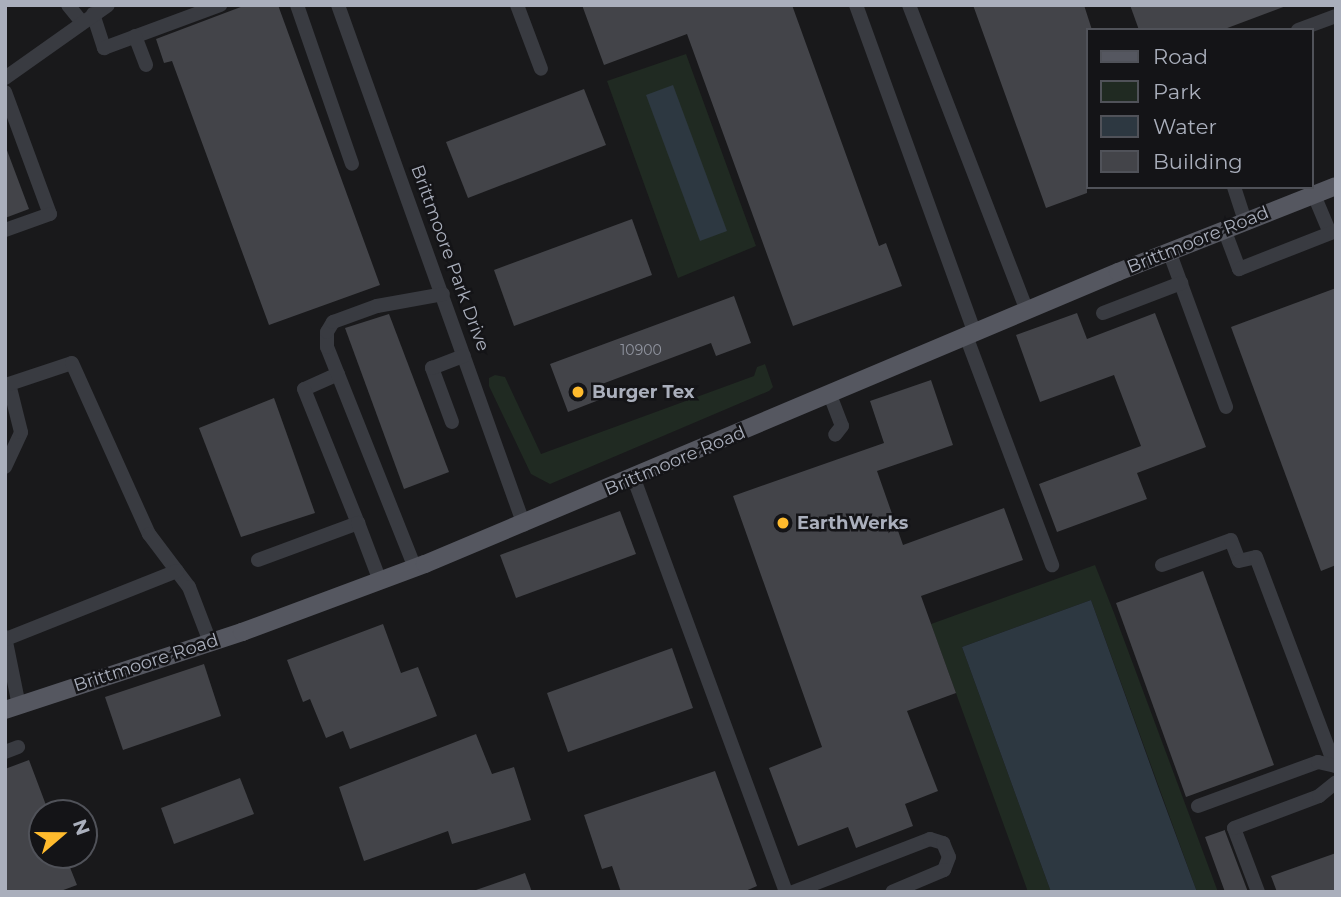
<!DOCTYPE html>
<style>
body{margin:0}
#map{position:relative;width:1341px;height:897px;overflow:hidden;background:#19191b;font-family:Montserrat,sans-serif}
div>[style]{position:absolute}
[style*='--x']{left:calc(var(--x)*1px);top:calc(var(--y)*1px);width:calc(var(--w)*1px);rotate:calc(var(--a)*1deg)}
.green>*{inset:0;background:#202a22}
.water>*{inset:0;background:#2d3841}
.building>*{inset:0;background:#434449}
.minor>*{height:14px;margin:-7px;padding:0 7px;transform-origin:7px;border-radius:7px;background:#393b41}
.major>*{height:18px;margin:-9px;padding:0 9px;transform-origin:9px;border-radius:9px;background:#555760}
.dots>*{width:19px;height:19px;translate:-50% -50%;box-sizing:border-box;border:4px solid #141417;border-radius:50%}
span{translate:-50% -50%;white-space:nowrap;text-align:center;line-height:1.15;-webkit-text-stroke:5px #141417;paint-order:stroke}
.number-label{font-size:14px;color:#90949f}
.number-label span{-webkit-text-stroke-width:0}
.street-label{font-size:18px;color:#aaafbc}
.poi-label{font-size:18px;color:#aaafbc;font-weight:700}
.left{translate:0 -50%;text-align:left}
.frame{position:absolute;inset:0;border:7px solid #aaafbc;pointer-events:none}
.legend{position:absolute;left:1086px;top:28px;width:228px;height:161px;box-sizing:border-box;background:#141417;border:2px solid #505259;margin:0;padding:9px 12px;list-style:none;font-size:21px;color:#aaafbc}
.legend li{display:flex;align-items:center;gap:14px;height:35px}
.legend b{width:35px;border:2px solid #505259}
.north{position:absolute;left:28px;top:799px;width:70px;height:70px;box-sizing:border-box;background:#141417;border:2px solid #505259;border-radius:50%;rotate:70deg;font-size:19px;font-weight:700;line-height:28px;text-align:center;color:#aaafbc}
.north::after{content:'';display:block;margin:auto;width:24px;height:32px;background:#ffbb2d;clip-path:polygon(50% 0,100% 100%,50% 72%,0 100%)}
</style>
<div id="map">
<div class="green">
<div style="clip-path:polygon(686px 54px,756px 246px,678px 278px,607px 81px)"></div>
<div style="clip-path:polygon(765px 364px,773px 387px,769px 391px,550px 484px,531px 474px,489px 386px,489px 378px,495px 375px,505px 377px,541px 454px,754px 376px,757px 367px)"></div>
<div style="clip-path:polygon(1095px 565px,1114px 613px,1218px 892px,1197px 892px,1091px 600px,962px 647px,1051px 892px,1028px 892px,931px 624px)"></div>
</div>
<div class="water">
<div style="clip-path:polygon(673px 85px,727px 231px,700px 241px,646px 95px)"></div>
<div style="clip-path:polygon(1091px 600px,1160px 792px,1197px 892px,1051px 892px,962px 647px)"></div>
</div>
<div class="building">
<div style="clip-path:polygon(246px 5px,278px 5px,380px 285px,269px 325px,172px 61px,164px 63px,156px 39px)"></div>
<div style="clip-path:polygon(582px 5px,792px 5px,879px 246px,886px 243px,902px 286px,793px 326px,687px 34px,604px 65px)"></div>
<div style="clip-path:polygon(973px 5px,1084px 5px,1092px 30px,1087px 30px,1087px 193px,1046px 208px)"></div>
<div style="clip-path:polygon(1130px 5px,1285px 5px,1286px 6px,1222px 30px,1139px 30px)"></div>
<div style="clip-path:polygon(584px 89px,606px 145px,468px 198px,446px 142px)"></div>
<div style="clip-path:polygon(5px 145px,29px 209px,5px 218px)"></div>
<div style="clip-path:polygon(632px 219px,652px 275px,514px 326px,494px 270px)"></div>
<div style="clip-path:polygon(1336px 288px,1336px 565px,1321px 571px,1231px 327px)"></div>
<div style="clip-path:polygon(734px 296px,751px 343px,716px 356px,711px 343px,594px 387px,599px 400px,568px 412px,550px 364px)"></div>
<div style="clip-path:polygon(1077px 313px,1087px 339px,1155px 313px,1206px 447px,1137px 473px,1147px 499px,1057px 532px,1039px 484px,1141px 446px,1114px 375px,1040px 402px,1016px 335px)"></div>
<div style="clip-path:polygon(389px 314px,449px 472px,404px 489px,345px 328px)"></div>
<div style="clip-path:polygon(931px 380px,953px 445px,877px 471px,903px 545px,1004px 508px,1023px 560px,921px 596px,956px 693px,907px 711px,938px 791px,905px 804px,913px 826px,856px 848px,848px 827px,798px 846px,769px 768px,822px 747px,733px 496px,884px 443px,870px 401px)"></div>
<div style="clip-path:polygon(274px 398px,315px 513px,241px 537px,199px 428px)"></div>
<div style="clip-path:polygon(620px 511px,636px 554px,516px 598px,500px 555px)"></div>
<div style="clip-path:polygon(1203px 571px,1274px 765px,1186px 797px,1116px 603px)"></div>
<div style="clip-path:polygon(383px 624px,401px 673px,418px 667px,437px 716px,350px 749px,343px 731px,326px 738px,310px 699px,303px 702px,287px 660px)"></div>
<div style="clip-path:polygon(672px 648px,693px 708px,568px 752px,547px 693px)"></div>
<div style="clip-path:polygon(204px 664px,221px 716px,123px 750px,105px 697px)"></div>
<div style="clip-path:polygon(476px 734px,492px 774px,514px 767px,531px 820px,452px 844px,448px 831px,364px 861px,339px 787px)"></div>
<div style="clip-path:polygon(29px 760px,49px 813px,42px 813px,42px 855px,65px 855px,77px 885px,58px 892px,5px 892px,5px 769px)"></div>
<div style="clip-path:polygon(715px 771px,757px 886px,743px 892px,621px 892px,612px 866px,602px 869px,584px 815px)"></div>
<div style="clip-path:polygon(240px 778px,254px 814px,174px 844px,161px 808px)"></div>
<div style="clip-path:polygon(1225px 830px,1225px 831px,1248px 892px,1225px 892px,1205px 837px)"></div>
<div style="clip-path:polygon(1336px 853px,1336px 892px,1277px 892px,1271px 876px)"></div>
<div style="clip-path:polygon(525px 873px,532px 892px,477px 892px,476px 890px)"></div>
</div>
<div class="minor">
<div style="--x:68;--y:5;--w:21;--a:51"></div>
<div style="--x:297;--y:5;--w:168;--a:70.9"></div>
<div style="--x:338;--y:5;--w:552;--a:70.32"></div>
<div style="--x:517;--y:5;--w:68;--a:69.4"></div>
<div style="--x:856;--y:5;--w:349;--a:70.1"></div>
<div style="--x:909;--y:5;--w:328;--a:68.9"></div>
<div style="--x:93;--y:14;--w:36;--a:72"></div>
<div style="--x:104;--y:48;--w:124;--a:-20.3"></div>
<div style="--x:1298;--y:30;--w:40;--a:-20.2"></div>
<div style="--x:135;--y:36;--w:31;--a:69"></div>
<div style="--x:5;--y:78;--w:126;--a:-35.3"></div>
<div style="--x:5;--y:92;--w:130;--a:69.8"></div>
<div style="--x:50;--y:214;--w:48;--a:160.4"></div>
<div style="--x:1234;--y:187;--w:36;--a:72"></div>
<div style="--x:1314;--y:195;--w:41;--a:67.2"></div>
<div style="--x:1224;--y:229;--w:43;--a:69.4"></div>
<div style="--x:1239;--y:269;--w:104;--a:-21.4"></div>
<div style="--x:1169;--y:251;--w:166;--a:69.9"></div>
<div style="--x:1103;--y:313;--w:84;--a:-21"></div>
<div style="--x:966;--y:336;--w:245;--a:69.4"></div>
<div style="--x:338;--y:374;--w:37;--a:156"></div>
<div style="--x:304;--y:389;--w:144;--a:68.1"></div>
<div style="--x:830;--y:395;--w:33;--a:69"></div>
<div style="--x:842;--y:426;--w:11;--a:128"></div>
<div style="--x:452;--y:422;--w:58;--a:-110.3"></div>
<div style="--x:432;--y:368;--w:34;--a:-21"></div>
<div style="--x:5;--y:467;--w:38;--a:-65"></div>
<div style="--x:21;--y:432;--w:49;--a:-104"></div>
<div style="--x:9;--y:384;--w:66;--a:-18.4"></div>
<div style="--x:72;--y:363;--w:188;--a:65.8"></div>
<div style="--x:149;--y:534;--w:66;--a:53"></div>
<div style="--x:189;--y:587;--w:59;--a:69.1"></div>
<div style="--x:634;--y:479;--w:440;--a:69.8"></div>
<div style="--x:258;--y:560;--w:107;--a:-20.3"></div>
<div style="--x:358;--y:523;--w:62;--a:69.2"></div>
<div style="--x:1162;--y:565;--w:73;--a:-19.9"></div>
<div style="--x:1231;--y:540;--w:22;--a:69"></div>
<div style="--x:1239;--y:561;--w:17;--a:-13"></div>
<div style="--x:1256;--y:557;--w:223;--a:69.3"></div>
<div style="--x:415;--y:568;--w:238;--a:-111.7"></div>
<div style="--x:327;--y:347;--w:15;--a:-90"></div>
<div style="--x:327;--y:332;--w:12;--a:-59"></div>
<div style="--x:333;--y:322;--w:47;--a:-20"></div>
<div style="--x:377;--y:306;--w:67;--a:-10.3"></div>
<div style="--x:5;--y:637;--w:70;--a:78.5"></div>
<div style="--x:6;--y:639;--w:184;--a:-21.7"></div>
<div style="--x:5;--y:752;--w:14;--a:-21"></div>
<div style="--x:1198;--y:806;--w:128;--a:-20.1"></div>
<div style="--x:1318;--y:762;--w:18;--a:13"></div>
<div style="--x:793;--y:892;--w:147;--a:-21.1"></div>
<div style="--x:930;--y:839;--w:14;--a:17"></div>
<div style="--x:943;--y:843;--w:15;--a:67"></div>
<div style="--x:949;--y:857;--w:14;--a:111"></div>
<div style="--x:944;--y:870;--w:56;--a:157.1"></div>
<div style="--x:1258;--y:892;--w:68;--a:-110.6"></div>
<div style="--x:1234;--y:828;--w:91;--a:-20.6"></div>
<div style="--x:1319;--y:796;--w:22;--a:-39"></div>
</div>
<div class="major">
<div style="--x:5;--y:710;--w:250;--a:-18.2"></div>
<div style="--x:242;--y:632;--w:195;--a:-20.4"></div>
<div style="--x:425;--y:564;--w:752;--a:-22.85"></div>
<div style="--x:1118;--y:272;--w:234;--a:-21.5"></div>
</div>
<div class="dots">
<div style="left:578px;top:392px;background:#ffbb2d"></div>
<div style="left:783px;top:523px;background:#ffbb2d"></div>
</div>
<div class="number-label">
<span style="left:641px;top:350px">10900</span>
</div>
<div class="street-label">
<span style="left:1198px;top:240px;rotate:-22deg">Brittmoore Road</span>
<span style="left:450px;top:258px;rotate:70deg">Brittmoore Park Drive</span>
<span style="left:675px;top:461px;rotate:-23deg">Brittmoore Road</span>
<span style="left:146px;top:663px;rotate:-18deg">Brittmoore Road</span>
</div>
<div class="poi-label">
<span class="left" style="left:592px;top:392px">Burger Tex</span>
<span class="left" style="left:797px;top:523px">EarthWerks</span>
</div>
<div class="frame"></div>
<ul class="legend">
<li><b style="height:9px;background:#555760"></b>Road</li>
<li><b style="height:19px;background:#202a22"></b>Park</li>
<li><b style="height:19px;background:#2d3841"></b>Water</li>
<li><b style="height:19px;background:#434449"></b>Building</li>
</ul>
<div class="north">N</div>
</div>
